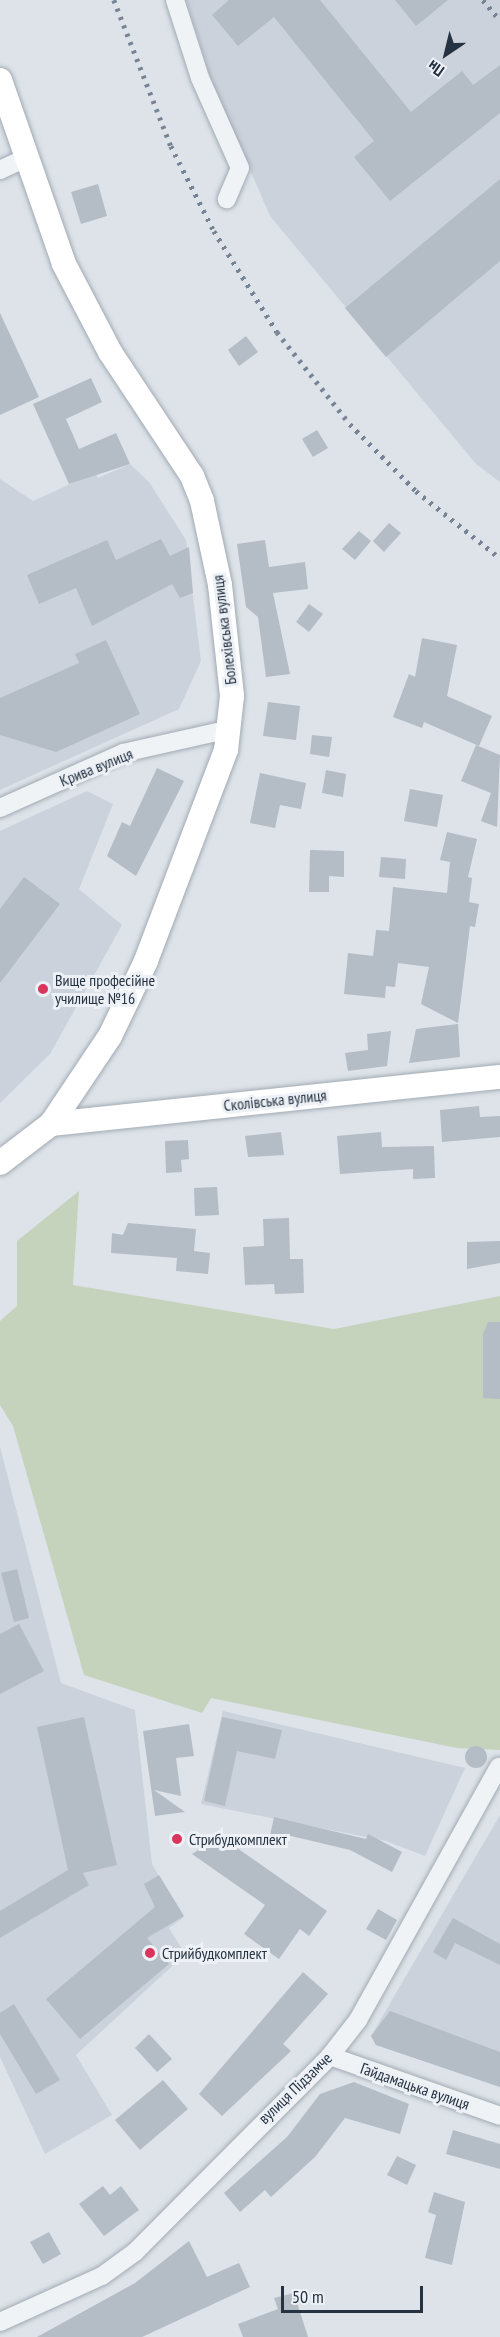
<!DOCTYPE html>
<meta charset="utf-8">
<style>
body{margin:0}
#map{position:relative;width:500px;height:2337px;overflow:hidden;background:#dde3e9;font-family:"PT Sans Narrow",sans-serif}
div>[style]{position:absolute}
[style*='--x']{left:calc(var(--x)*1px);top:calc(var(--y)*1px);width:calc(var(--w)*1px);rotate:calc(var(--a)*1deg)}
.built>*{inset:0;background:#cbd2db}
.green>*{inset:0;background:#c5d3bd}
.building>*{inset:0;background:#b4bcc6}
.round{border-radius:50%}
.roads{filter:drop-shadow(0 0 2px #a2aab3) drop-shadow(0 0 2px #a2aab3)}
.street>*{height:18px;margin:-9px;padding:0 9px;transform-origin:9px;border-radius:9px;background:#f0f3f6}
.secondary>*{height:24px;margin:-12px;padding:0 12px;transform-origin:12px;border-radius:12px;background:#fff}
.rail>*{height:4.5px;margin-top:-2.25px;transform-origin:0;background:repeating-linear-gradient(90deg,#758394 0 3px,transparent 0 9px)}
.dots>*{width:16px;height:16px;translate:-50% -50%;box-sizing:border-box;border:3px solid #edf1f6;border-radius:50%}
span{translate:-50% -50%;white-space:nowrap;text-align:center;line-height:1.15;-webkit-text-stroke:6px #edf1f6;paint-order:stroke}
.street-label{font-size:16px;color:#253241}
.poi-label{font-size:16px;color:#253241}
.left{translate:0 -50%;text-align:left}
.north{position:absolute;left:416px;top:24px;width:60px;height:60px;-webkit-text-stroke:4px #edf1f6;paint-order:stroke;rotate:215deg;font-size:16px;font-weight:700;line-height:24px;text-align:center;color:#253241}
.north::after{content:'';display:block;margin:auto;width:21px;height:27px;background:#253241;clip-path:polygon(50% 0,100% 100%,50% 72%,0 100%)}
.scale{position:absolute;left:281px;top:2286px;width:142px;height:27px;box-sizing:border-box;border:3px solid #253241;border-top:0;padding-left:8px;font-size:18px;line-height:21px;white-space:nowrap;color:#253241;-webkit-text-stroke:4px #edf1f6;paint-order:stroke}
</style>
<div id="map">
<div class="built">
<div style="clip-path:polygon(186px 0,500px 0,500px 482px,476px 464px,270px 216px,211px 80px)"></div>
<div style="clip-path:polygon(130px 464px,149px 482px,186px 540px,201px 661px,179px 709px,0 790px,0 479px,33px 501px,95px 473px,98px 478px)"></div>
<div style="clip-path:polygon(87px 791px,113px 804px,79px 889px,122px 925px,50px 1054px,0 1103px,0 831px)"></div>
<div style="clip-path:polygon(0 1447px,61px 1683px,135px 1710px,152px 1864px,183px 1918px,169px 1928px,185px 1954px,76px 2055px,112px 2115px,45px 2154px,0 2057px)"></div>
<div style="clip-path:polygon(223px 1711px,465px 1768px,425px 1856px,386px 1841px,201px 1804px)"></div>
<div style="clip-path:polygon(500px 1815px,500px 2087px,376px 2045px,371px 2036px)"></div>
</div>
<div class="green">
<div style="clip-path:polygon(79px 1191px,73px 1285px,334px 1329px,500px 1296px,500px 1750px,457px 1748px,211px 1698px,202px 1713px,84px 1675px,13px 1426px,0 1405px,0 1321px,17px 1306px,17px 1241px)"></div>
</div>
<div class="building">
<div style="clip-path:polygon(229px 0,320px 0,411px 112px,462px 71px,473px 85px,500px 65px,500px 113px,390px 201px,354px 157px,374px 141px,274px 17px,238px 46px,212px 15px)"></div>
<div style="clip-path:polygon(395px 0,448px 0,416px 26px)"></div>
<div style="clip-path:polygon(500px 179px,500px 261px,386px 357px,345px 308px)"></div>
<div style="clip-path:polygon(98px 184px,107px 216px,81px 224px,71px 192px)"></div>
<div style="clip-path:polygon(0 313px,39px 397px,0 415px)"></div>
<div style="clip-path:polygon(246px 336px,258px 352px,239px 366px,228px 350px)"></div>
<div style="clip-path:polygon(91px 378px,102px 402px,66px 419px,79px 449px,116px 433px,130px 464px,69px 484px,33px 404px)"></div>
<div style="clip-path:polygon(317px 430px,328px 448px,313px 457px,302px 439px)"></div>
<div style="clip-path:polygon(389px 523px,401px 533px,384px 552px,373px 541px)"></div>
<div style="clip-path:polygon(359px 531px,371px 541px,355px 560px,342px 549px)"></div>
<div style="clip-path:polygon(161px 539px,170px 556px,189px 547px,193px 593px,180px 598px,172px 584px,92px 626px,76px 588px,39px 604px,27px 575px,107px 540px,116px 560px)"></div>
<div style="clip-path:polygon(265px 540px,269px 567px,305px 562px,308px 589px,273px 593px,290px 674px,266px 677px,258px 617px,246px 607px,237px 544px)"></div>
<div style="clip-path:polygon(309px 604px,323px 614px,309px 632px,296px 622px)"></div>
<div style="clip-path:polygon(422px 638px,457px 645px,447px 696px,492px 716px,479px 746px,424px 722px,422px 728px,393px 717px,409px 674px,415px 677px)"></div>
<div style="clip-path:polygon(106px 640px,140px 714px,56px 752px,0 735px,0 698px,79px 663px,75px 654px)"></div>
<div style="clip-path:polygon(268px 702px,300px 706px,296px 740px,263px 736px)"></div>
<div style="clip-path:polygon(312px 735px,332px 737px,329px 757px,310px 754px)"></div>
<div style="clip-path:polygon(476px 745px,500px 755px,497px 827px,481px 821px,491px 793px,461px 781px)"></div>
<div style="clip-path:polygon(157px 768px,184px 781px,136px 876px,107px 856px,122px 822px,130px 826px)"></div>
<div style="clip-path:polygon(326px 770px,346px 774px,343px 797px,322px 793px)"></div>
<div style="clip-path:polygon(260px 773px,306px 783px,301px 809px,280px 805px,275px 828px,250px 823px)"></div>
<div style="clip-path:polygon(410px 789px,443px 795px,437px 827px,404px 821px)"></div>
<div style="clip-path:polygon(447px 832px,477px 839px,468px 877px,472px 878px,469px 902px,479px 904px,475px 927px,470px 926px,458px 1023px,421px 1004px,429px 967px,398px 963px,395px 987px,386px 986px,385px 998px,344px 994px,348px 953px,373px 956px,376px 930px,389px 931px,393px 887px,447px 893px,450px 862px,440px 860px)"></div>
<div style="clip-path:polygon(310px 850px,344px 851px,344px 877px,329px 876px,329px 892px,309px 892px)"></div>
<div style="clip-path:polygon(381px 857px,406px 859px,405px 879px,379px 877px)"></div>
<div style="clip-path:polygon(24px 877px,60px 904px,0 983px,0 909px)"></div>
<div style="clip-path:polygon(458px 1024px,460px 1057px,409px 1063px,416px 1029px)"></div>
<div style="clip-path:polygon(391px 1031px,387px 1066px,348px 1071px,345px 1053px,368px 1050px,367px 1034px)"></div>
<div style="clip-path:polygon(479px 1106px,480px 1117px,500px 1116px,500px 1137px,442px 1142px,440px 1110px)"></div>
<div style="clip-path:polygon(281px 1132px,284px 1155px,248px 1157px,245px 1136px)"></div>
<div style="clip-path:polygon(381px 1132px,382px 1147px,434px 1146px,435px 1178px,413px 1179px,413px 1169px,340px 1174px,337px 1136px)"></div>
<div style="clip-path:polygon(188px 1140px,189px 1159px,181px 1160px,182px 1172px,166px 1173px,165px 1141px)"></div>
<div style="clip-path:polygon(217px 1187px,219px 1215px,195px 1216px,194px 1188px)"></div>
<div style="clip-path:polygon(289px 1218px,290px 1259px,303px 1259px,304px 1293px,275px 1294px,274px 1284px,245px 1285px,243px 1247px,264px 1246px,263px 1219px)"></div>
<div style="clip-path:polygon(128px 1223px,196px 1229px,194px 1251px,210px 1253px,208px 1274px,176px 1271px,177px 1258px,111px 1253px,112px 1233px,123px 1235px)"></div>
<div style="clip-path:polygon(500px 1241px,500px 1263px,467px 1269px,467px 1242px)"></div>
<div style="clip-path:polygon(488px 1322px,500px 1322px,500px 1399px,483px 1398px,483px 1334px)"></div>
<div style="clip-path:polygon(17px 1569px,29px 1618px,14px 1622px,1px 1573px)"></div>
<div style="clip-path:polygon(19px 1624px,44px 1671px,0 1694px,0 1634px)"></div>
<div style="clip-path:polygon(84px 1717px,117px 1865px,83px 1873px,89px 1885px,0 1938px,0 1911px,68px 1870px,37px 1727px)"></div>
<div style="clip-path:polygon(222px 1717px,282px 1730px,275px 1759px,237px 1751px,225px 1806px,204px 1801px)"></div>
<div style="clip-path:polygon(189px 1724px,194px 1756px,176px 1758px,181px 1796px,154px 1790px,185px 1812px,155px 1816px,143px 1731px)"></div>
<div class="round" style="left:465px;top:1746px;width:22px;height:22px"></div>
<div style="clip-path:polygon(274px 1817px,366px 1839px,368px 1834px,402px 1852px,392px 1872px,350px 1850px,287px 1835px,285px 1843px,269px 1840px)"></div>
<div style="clip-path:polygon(220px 1836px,327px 1911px,309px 1936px,300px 1929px,279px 1959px,244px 1934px,265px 1905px,192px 1854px)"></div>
<div style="clip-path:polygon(159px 1875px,184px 1916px,147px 1938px,169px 1964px,80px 2039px,46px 1999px,155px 1907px,144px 1884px)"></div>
<div style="clip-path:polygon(378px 1909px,397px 1920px,386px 1940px,366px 1929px)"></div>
<div style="clip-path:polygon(453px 1918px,500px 1944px,500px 1965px,455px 1943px,446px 1960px,433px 1952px)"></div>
<div style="clip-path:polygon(303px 1972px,328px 1994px,283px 2044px,291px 2051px,222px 2116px,199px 2094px)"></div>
<div style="clip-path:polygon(14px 2004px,60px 2080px,36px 2094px,0 2034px,0 2013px)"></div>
<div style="clip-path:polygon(390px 2011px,500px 2052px,500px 2087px,376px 2045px,371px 2036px)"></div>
<div style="clip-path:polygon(149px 2034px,172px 2059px,157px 2072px,135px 2048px)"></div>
<div style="clip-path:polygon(163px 2080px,188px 2109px,140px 2150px,115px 2120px)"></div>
<div style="clip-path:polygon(354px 2082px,409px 2104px,400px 2134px,345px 2118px,315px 2157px,271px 2197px,265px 2190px,240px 2212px,224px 2193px,287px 2137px,320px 2094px)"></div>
<div style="clip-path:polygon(453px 2130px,500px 2144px,500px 2169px,446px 2154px)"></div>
<div style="clip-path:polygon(397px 2156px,416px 2165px,407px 2185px,387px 2175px)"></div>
<div style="clip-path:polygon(103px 2186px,110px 2195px,121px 2186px,139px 2210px,104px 2236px,79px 2204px)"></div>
<div style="clip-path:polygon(434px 2192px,465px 2202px,452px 2265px,425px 2258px,436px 2215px,428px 2212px)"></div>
<div style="clip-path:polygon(49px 2232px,61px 2254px,43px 2264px,30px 2242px)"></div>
<div style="clip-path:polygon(189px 2241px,207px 2277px,239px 2263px,250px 2287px,142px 2337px,37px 2337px,135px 2283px)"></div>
<div style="clip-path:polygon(294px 2293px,308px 2337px,243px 2337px,238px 2324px,278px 2309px,274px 2298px)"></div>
</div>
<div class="roads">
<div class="street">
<div style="--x:175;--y:0;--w:82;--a:72.2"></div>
<div style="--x:200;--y:78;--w:98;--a:66"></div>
<div style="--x:240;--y:168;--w:34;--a:113"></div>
<div style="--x:0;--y:170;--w:29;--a:-25"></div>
<div style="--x:0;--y:808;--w:135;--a:-24.1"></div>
<div style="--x:123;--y:753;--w:110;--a:-12.6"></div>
<div style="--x:330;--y:2056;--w:180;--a:19.4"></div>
<div style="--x:0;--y:2322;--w:112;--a:-24.3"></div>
<div style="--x:102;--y:2276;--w:41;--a:-36"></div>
<div style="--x:135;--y:2252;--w:276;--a:-45.1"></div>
<div style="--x:330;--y:2056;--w:46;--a:-52.1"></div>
<div style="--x:358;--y:2020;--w:290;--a:-60.9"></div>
</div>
<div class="secondary">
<div style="--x:0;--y:80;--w:195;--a:70.8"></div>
<div style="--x:64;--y:264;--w:99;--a:62.4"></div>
<div style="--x:110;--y:352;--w:149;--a:56.5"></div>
<div style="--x:192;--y:476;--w:27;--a:68"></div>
<div style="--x:202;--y:501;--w:86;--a:77.9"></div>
<div style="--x:220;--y:585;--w:112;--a:83.8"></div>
<div style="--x:232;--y:696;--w:54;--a:96.3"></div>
<div style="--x:226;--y:750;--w:226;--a:110.8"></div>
<div style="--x:146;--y:961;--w:83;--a:115.6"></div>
<div style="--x:110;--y:1036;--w:106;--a:123.8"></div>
<div style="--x:51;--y:1124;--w:64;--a:142.6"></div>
<div style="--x:51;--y:1124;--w:451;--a:-6"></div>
</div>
</div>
<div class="rail">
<div style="--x:114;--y:0;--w:157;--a:68.7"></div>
<div style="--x:171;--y:146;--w:95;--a:63.2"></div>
<div style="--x:214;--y:231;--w:119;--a:58"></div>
<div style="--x:277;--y:332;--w:117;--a:51.6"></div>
<div style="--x:350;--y:424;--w:94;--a:45.4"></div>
<div style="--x:416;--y:491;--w:107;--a:38.6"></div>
<div style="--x:483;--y:0;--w:26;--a:50"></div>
</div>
<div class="dots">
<div style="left:43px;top:989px;background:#db345d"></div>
<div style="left:177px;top:1839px;background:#db345d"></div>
<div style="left:150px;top:1953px;background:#db345d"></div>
</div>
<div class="street-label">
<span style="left:224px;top:630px;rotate:-97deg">Болехівська вулиця</span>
<span style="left:96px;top:767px;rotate:-22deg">Крива вулиця</span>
<span style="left:275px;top:1100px;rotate:-6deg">Сколівська вулиця</span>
<span style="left:415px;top:2086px;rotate:19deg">Гайдамацька вулиця</span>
<span style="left:295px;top:2088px;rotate:-44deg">вулиця Підзамче</span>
</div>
<div class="poi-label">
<span class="left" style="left:55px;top:989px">Вище професійне<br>училище №16</span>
<span class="left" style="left:189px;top:1839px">Стрибудкомплект</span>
<span class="left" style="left:162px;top:1953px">Стрийбудкомплект</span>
</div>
<div class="north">Пн</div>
<div class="scale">50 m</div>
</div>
